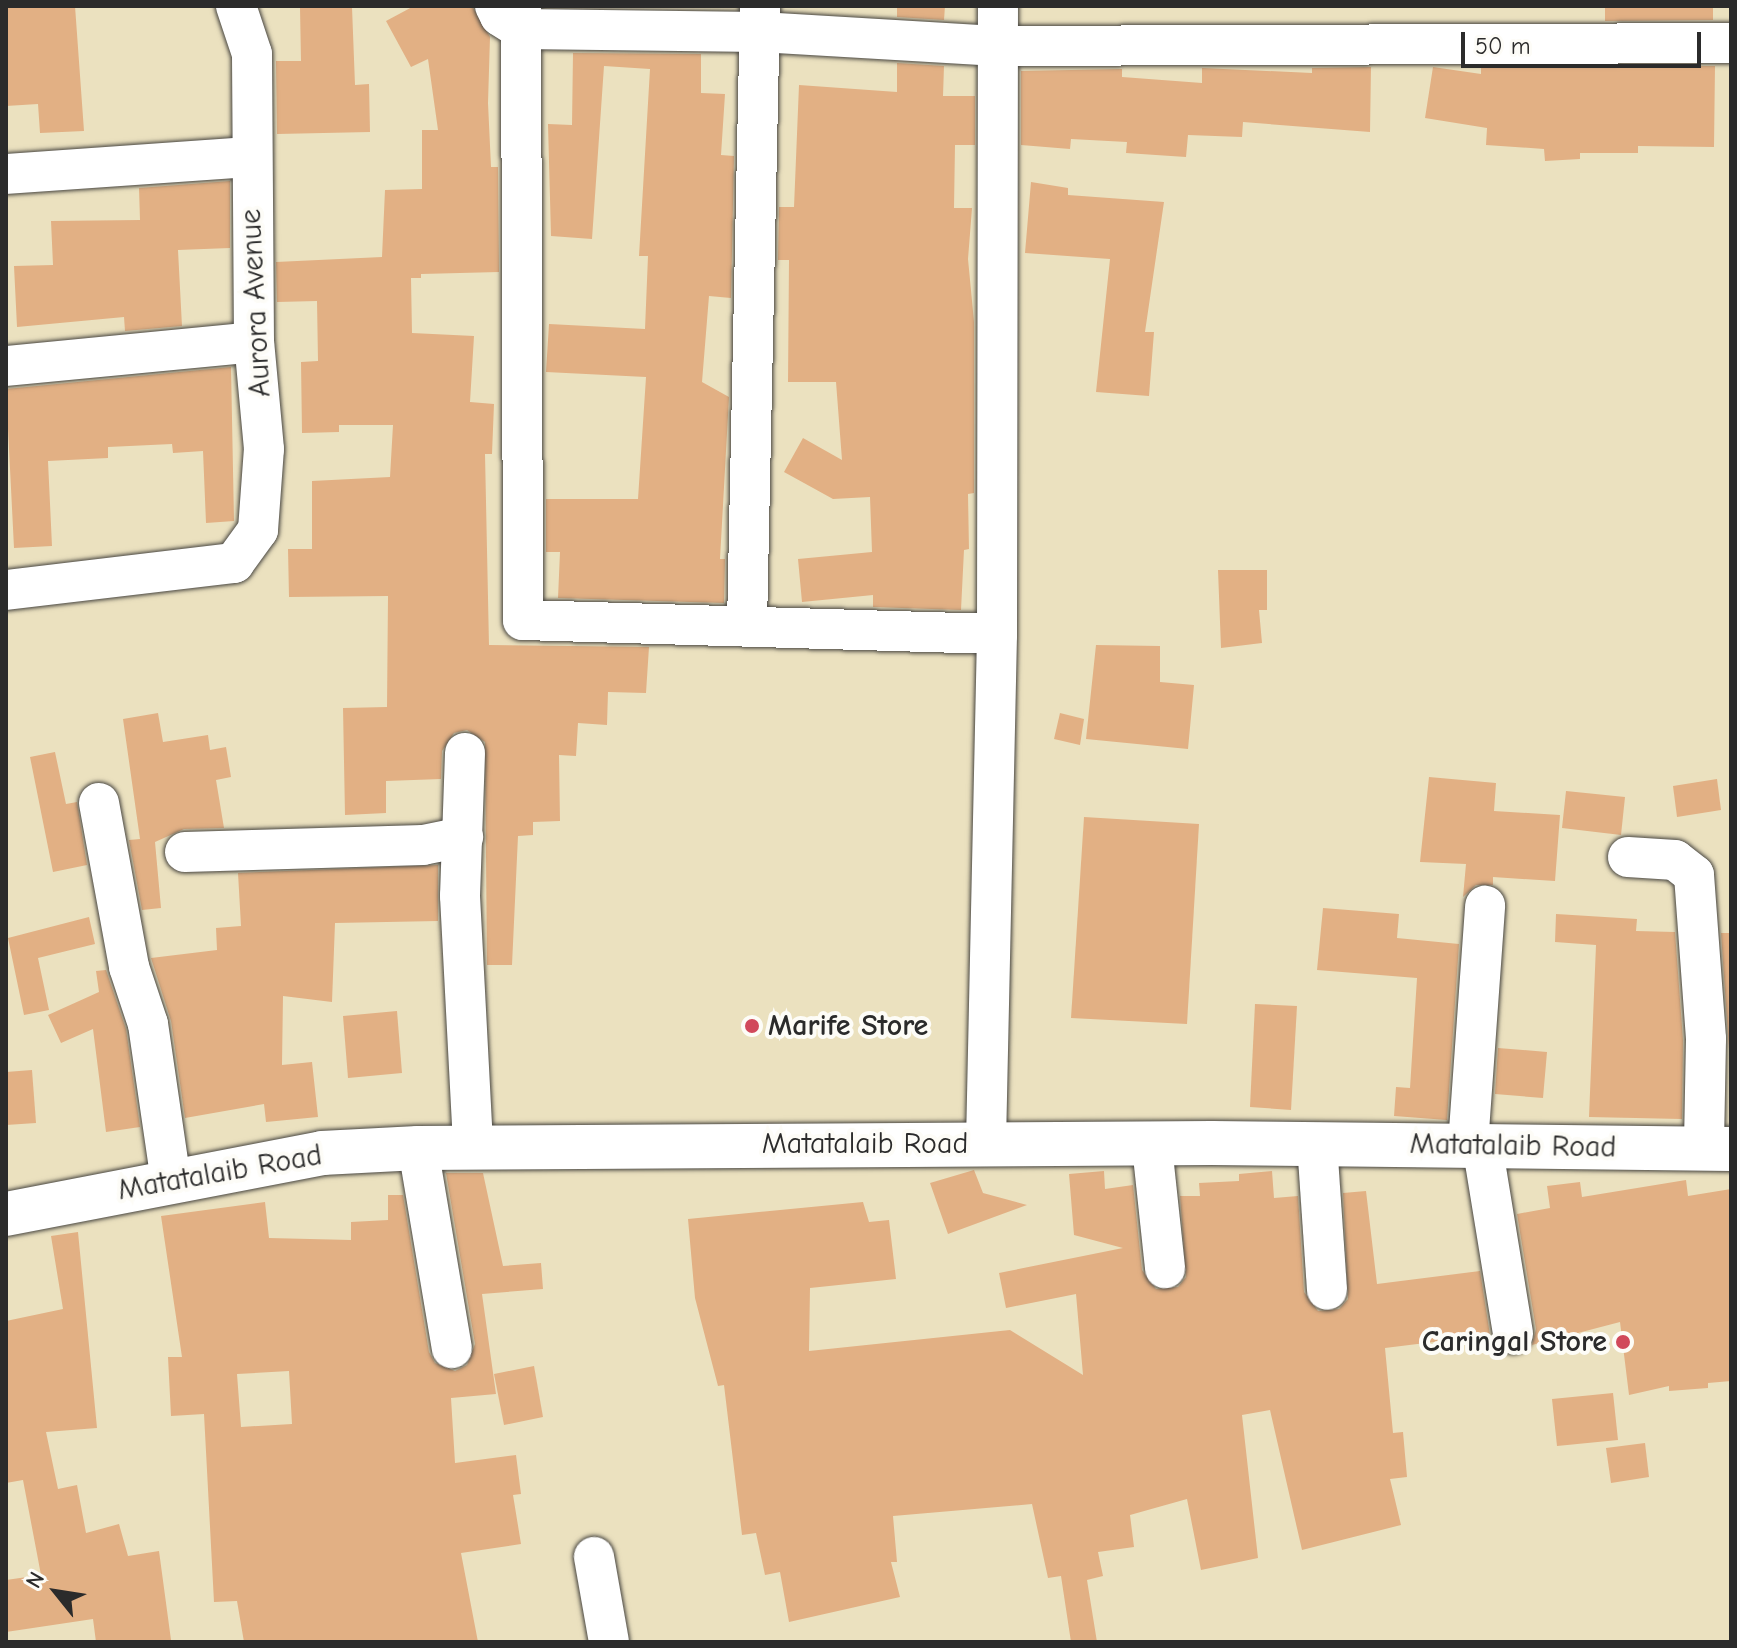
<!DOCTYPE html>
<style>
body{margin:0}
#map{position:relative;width:1737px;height:1648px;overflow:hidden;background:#ebe1bf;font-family:"Comic Neue",sans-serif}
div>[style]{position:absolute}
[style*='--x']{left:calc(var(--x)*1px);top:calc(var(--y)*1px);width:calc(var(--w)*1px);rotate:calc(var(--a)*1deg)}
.building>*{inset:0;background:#e2b084}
.roads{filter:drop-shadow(0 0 2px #484641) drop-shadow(0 0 2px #484641)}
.minor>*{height:40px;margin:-20px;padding:0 20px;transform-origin:20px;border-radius:20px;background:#fff}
.major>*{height:44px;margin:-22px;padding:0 22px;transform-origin:22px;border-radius:22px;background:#fff}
.dots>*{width:22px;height:22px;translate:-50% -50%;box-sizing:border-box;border:4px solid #fdfcf7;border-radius:50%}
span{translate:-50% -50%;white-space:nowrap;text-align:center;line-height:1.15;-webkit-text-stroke:8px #fdfcf7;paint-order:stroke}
.street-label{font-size:30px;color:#2b2b2b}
.poi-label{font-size:30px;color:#2b2b2b;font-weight:700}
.left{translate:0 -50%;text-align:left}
.right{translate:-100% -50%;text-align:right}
.frame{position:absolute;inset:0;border:8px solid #2b2b2b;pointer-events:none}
.north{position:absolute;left:16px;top:1552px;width:80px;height:80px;-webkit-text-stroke:6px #fdfcf7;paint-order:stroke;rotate:300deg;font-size:22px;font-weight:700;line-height:32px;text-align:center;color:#2b2b2b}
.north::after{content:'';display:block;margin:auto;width:28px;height:36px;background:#2b2b2b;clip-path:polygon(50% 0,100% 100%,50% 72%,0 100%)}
.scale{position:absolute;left:1461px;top:32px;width:240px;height:36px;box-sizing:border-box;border:4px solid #2b2b2b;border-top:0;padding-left:10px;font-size:24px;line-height:28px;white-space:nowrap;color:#2b2b2b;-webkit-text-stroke:6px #fdfcf7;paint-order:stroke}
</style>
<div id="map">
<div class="building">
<div style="clip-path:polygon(6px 6px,75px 6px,84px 131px,40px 133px,38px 104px,6px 106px)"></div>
<div style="clip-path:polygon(414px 6px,472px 6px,490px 37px,488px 103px,491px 167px,498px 167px,499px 272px,421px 274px,421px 278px,411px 278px,412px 333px,474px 336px,470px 402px,494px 404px,492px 454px,485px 454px,489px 645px,649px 647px,646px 693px,608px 692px,607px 725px,578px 723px,576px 756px,559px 755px,560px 821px,533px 822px,533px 835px,518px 836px,512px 965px,487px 965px,485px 742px,467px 730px,454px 733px,442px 751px,441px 779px,386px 781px,386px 813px,345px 815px,343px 708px,387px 707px,388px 596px,289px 597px,288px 549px,312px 549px,312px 481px,390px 477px,393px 425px,339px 425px,339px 432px,302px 433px,301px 362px,318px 361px,317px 301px,277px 302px,276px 262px,382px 257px,385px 190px,422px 189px,422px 130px,438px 130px,428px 59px,411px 67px,386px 21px)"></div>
<div style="clip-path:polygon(897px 6px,945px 6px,944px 20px,897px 17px)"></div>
<div style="clip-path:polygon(1605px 6px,1713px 6px,1713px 20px,1605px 21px)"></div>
<div style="clip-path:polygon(352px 7px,355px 85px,369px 84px,370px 132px,277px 134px,276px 61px,301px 61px,300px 8px)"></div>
<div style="clip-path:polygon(573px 53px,701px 54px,701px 93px,725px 94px,721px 155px,734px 156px,731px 298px,709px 296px,702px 382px,729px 397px,720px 559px,725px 559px,724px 603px,558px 598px,560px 552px,546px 552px,546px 499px,638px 499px,646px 377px,546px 372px,549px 324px,645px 329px,648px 256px,639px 256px,650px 69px,604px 66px,592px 239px,551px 236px,548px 124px,572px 125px)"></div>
<div style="clip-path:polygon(897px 63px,944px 66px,943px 96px,975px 96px,975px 145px,955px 145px,954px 208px,972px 208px,968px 259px,974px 322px,974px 493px,968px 494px,969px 549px,964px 550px,961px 610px,873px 607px,873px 595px,802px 602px,798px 559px,872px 552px,870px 497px,833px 499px,784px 472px,803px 438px,842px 460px,836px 382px,788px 382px,789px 260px,778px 260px,779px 207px,794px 207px,799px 85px,897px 92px)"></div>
<div style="clip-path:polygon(1715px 66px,1714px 147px,1638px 146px,1638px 153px,1580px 153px,1580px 159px,1545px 161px,1544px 149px,1486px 145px,1487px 128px,1425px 118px,1433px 67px,1481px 74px,1481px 67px)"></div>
<div style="clip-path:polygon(1371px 67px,1370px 132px,1243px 122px,1242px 137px,1188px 135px,1186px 157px,1126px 153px,1127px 142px,1071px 139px,1070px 149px,1021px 145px,1021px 71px,1122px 69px,1122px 77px,1202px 83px,1202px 68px,1312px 73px,1312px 68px)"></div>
<div style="clip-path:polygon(230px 181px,230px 248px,178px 250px,182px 326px,125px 331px,124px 317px,17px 327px,14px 266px,53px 265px,51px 221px,140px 220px,139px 188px)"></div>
<div style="clip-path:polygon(1031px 182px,1068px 188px,1068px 195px,1164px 202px,1145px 332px,1154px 332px,1149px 396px,1096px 392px,1110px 259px,1025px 253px)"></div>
<div style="clip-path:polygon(231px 367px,234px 521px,206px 523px,203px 451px,173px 453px,172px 444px,108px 447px,108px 458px,48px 461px,52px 546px,14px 548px,6px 389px)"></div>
<div style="clip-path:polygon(1218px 570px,1267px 570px,1267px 610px,1259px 610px,1262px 643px,1221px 648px)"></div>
<div style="clip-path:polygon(1096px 645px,1160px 646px,1160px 682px,1194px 685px,1188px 749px,1086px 739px)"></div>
<div style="clip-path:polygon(158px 713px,163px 742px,208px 735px,210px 750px,226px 747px,231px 777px,216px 780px,224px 828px,184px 829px,155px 842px,161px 908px,142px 910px,129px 840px,140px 839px,123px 719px)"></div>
<div style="clip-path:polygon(1060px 713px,1084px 719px,1080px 745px,1054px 739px)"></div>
<div style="clip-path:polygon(55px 752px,66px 804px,77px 802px,87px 865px,53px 872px,30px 757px)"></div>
<div style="clip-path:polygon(1429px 777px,1496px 783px,1494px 811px,1560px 815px,1555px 881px,1493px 877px,1493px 885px,1476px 885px,1463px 897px,1466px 864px,1420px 862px)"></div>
<div style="clip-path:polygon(1717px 779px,1721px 810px,1677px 817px,1673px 786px)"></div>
<div style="clip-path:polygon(1566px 791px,1625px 797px,1621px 835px,1562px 828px)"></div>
<div style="clip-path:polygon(1084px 817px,1199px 824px,1187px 1024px,1071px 1018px)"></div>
<div style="clip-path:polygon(438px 865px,438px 921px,335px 923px,332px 1002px,283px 996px,282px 1065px,312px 1062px,318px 1117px,266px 1122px,264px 1104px,185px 1118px,171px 1021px,151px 958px,217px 950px,216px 928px,241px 926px,238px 873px)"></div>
<div style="clip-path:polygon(1323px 908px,1399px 914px,1397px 938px,1459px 944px,1447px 1120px,1394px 1116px,1396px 1087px,1410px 1088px,1417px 978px,1317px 970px)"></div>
<div style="clip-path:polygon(1556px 914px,1637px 919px,1636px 931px,1675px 932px,1683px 1040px,1682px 1119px,1589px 1117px,1596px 945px,1555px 942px)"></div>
<div style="clip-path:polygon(89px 917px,95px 944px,38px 958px,49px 1010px,24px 1015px,8px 938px)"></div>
<div style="clip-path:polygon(1721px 933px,1731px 933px,1731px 1050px,1729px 1050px)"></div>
<div style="clip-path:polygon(106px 970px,126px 1029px,140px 1127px,106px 1132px,93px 1029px,61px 1043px,48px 1015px,99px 992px,96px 971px)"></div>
<div style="clip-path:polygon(1255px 1004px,1297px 1006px,1291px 1110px,1250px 1107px)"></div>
<div style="clip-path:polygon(397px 1011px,402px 1073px,348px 1078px,343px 1016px)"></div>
<div style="clip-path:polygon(1498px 1048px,1547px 1052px,1543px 1098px,1495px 1094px)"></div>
<div style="clip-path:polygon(32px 1070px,36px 1123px,6px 1125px,6px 1072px)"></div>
<div style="clip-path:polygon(974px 1170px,983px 1193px,1027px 1205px,948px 1234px,930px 1183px)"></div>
<div style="clip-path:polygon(1104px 1171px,1105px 1189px,1133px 1185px,1142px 1270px,1156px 1289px,1178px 1287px,1186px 1277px,1180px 1196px,1200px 1196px,1199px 1183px,1239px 1181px,1239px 1174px,1272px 1171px,1274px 1198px,1298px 1196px,1304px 1292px,1318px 1311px,1339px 1309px,1348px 1299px,1343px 1193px,1366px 1191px,1377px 1284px,1480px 1271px,1490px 1335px,1385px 1348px,1393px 1433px,1403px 1432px,1407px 1477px,1390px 1479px,1401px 1525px,1302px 1550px,1270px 1410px,1242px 1415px,1258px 1558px,1201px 1570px,1187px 1499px,1130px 1515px,1134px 1547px,1098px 1552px,1103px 1576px,1087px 1580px,1097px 1642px,1071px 1642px,1061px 1576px,1048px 1578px,1032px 1504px,893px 1516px,897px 1562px,891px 1562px,900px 1597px,789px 1622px,780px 1572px,765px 1575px,756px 1533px,742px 1535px,724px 1385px,718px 1386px,695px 1298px,688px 1219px,863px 1202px,869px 1222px,889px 1220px,896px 1279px,810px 1288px,809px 1351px,1010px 1330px,1083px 1375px,1076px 1294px,1006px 1308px,999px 1273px,1123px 1248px,1074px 1235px,1069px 1174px)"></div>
<div style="clip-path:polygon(evenodd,446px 1173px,483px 1173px,503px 1266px,541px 1263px,543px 1289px,482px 1294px,496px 1394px,451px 1398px,455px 1463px,516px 1455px,521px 1494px,513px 1495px,521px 1544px,461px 1553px,478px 1642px,244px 1642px,237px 1601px,214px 1602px,204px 1414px,171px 1416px,168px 1357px,182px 1357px,161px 1216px,265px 1202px,269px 1238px,351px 1240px,351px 1222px,388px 1220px,388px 1195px,403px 1195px,429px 1352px,435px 1363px,455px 1371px,467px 1365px,475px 1344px,446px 1173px,289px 1371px,292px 1424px,241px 1427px,237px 1374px,289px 1371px)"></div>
<div style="clip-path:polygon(1686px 1180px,1688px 1196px,1731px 1189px,1731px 1381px,1708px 1383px,1708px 1388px,1669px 1391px,1669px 1386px,1629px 1395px,1620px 1322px,1532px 1345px,1536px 1329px,1517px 1214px,1550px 1208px,1547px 1186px,1580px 1182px,1582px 1197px)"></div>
<div style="clip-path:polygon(78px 1232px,97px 1428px,46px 1432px,58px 1489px,77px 1485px,86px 1533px,119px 1524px,128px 1556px,159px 1551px,171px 1640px,96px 1642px,93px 1619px,6px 1632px,6px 1580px,41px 1575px,23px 1480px,6px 1483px,6px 1321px,63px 1309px,51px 1236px)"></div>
<div style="clip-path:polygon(534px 1366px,543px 1417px,504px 1425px,494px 1374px)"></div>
<div style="clip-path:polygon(1613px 1393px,1618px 1440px,1557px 1446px,1552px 1399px)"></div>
<div style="clip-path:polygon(1645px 1443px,1649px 1477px,1611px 1483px,1606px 1448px)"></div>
</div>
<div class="roads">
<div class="minor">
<div style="--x:495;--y:6;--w:11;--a:63"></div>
<div style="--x:500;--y:16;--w:25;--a:32"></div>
<div style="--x:521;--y:29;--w:239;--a:0.7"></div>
<div style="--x:760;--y:32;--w:238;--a:3.4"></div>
<div style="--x:998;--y:46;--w:733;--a:-0.23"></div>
<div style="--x:521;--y:6;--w:614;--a:89.81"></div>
<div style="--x:523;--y:620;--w:474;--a:1.7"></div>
<div style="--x:6;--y:174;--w:245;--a:-4"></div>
<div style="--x:6;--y:366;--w:249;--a:-5.5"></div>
<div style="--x:6;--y:590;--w:230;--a:-6.8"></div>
<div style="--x:234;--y:563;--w:41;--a:-54"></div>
<div style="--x:258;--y:530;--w:81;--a:-85.8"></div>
<div style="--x:264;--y:449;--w:107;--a:-95.3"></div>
<div style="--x:254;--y:342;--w:288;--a:-90.4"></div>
<div style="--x:252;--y:54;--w:51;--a:-108.4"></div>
<div style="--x:747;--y:626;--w:620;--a:-88.8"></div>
<div style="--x:465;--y:753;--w:143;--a:92"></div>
<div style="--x:460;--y:896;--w:251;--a:87"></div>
<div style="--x:99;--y:803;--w:167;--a:79.6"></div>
<div style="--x:129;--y:967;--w:60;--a:71.6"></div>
<div style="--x:148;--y:1024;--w:159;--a:81.7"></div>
<div style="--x:185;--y:852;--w:238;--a:-1.7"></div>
<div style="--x:423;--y:845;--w:41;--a:-11.3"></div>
<div style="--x:1628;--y:857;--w:47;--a:3.7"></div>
<div style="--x:1675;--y:860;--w:24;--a:38"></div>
<div style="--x:1694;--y:875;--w:164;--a:85.8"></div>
<div style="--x:1706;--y:1039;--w:109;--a:91.1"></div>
<div style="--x:986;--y:1143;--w:509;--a:-88.76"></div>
<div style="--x:997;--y:634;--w:628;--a:-89.91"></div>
<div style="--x:1317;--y:1143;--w:147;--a:86.1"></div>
<div style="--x:1482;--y:1144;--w:192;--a:80.7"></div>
<div style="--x:1468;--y:1145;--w:240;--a:-85.9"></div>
<div style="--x:1152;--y:1146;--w:123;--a:83.9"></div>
<div style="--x:418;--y:1148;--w:203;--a:80.4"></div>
<div style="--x:594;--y:1557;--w:86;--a:80"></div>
</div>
<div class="major">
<div style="--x:6;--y:1214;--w:322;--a:-10.9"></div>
<div style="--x:322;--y:1153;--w:96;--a:-3"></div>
<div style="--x:418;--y:1148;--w:794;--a:-0.36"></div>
<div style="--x:1212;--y:1143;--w:519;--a:0.66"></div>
</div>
</div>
<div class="dots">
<div style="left:752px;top:1026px;background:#d1495b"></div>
<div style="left:1623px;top:1342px;background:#d1495b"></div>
</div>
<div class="street-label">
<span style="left:256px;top:303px;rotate:-93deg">Aurora Avenue</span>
<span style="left:865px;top:1144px">Matatalaib Road</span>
<span style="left:1513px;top:1146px;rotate:1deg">Matatalaib Road</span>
<span style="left:220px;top:1173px;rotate:-10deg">Matatalaib Road</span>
</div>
<div class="poi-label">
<span class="left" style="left:768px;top:1026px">Marife Store</span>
<span class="right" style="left:1607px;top:1342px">Caringal Store</span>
</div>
<div class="frame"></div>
<div class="north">N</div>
<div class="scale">50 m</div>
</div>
